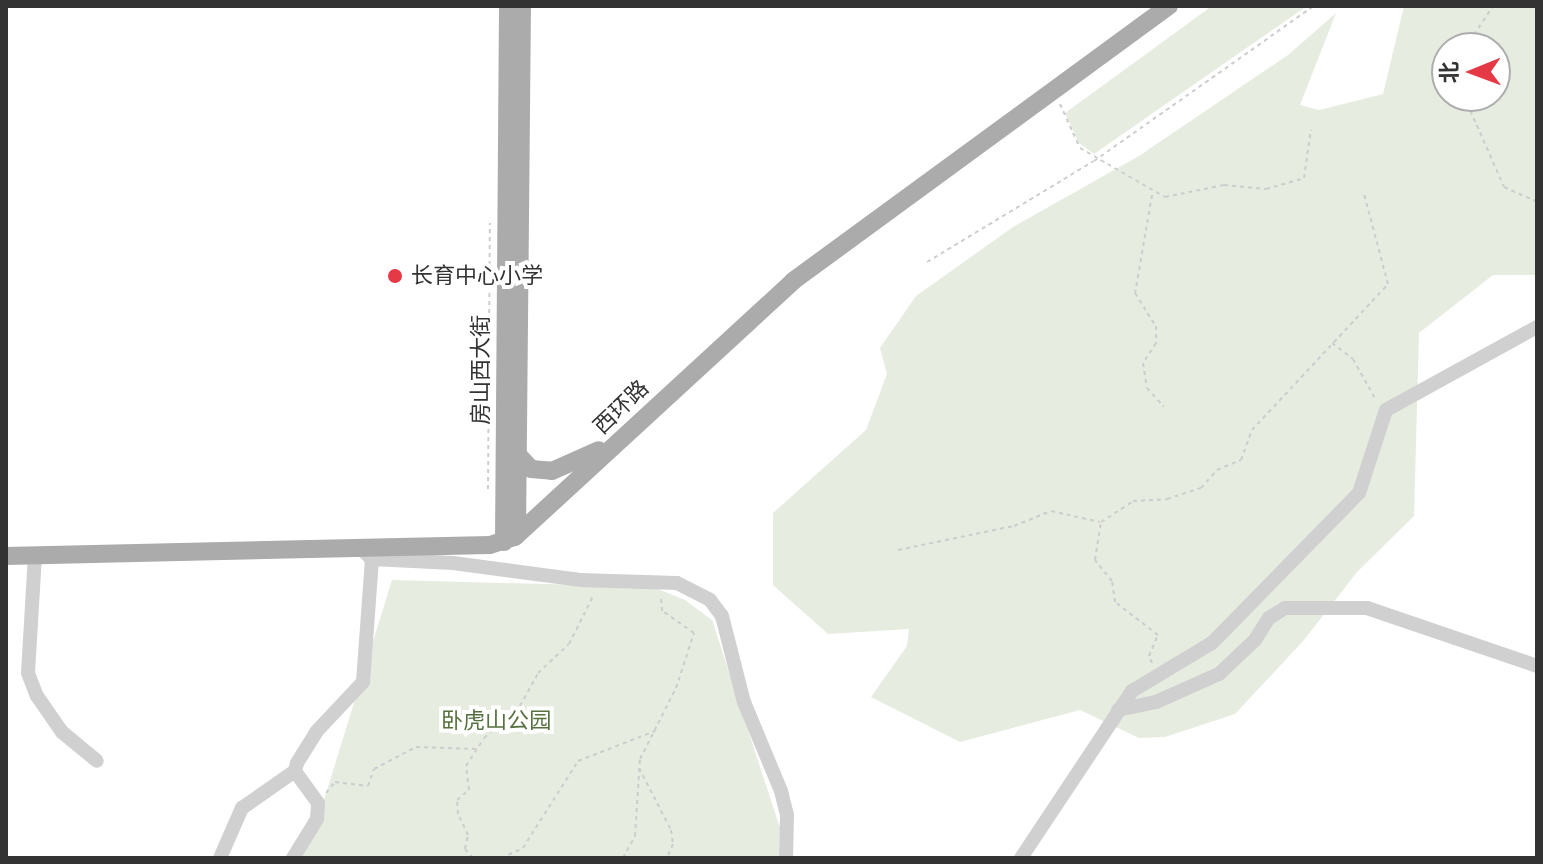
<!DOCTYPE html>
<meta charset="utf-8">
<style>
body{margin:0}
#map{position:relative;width:1543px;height:864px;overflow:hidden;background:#fff;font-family:"PT Sans","Noto Sans SC",sans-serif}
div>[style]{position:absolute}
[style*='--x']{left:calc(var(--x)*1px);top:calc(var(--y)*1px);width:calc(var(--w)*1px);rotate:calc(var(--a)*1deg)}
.green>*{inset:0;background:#e6ecdf}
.path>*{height:2px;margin-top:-1px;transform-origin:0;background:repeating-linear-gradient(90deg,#cdcdcd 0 4px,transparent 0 8px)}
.minor>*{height:14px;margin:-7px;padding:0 7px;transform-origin:7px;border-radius:7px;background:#d0d0d0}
.major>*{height:18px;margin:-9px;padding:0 9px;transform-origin:9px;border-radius:9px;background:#ababab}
.dots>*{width:22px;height:22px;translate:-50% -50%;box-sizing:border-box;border:4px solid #fff;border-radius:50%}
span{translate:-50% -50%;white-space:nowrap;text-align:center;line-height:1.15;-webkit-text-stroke:8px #fff;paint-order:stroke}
.poi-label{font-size:22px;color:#333}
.left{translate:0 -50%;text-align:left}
.street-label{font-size:22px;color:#333}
.park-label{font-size:22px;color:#56703f}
.frame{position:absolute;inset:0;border:8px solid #333;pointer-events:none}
.north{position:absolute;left:1431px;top:32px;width:80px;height:80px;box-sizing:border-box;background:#fff;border:2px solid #adadad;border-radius:50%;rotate:269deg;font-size:22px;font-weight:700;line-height:32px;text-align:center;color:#333}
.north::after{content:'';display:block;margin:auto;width:28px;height:36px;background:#e63946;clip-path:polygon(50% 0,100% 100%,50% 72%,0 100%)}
</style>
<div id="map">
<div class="green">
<div style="clip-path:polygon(1212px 6px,1307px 6px,1094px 154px,1079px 143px,1065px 113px)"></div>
<div style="clip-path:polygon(evenodd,1404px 6px,1537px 6px,1537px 275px,1493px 275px,1419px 333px,1414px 516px,1357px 572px,1304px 640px,1235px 714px,1165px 737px,1139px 738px,1080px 710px,960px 742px,871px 697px,907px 646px,909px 629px,828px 634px,773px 585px,773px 513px,866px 430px,887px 374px,880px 348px,916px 296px,1013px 227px,1139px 156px,1288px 55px,1336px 13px,1300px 105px,1319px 110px,1383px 94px,1404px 6px,1447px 48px,1495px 48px,1495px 96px,1447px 96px,1447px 48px)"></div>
<div style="clip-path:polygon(392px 580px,653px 587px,685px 600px,712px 620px,780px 828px,779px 858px,291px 858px,324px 800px)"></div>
</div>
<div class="path">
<div style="--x:1465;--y:48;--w:50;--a:-56.3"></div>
<div style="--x:1464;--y:96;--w:99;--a:66.3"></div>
<div style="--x:1504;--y:187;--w:36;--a:24"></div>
<div style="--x:1060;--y:104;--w:48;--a:65.6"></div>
<div style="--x:1080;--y:148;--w:98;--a:30"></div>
<div style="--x:1165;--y:197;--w:60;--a:-11.5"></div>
<div style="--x:1224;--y:185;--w:42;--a:5.4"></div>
<div style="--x:1266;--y:189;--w:40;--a:-16"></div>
<div style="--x:1304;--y:178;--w:49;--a:-81.9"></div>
<div style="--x:1152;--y:195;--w:99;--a:99.8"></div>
<div style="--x:1135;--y:293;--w:39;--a:58"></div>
<div style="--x:1156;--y:326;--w:17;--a:90"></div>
<div style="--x:1156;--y:343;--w:24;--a:123"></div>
<div style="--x:1143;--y:363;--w:25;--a:81"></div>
<div style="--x:1147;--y:388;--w:25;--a:48"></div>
<div style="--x:927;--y:262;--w:195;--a:-31.2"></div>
<div style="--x:1094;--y:161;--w:269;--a:-35.2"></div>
<div style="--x:1332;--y:343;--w:26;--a:37"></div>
<div style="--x:1353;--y:359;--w:47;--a:60.7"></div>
<div style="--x:488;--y:489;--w:266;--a:-89.6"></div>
<div style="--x:898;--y:550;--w:118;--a:-11.7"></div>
<div style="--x:1014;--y:526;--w:40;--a:-22"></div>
<div style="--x:1051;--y:511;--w:50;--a:12.7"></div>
<div style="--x:1152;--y:663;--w:8;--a:-113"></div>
<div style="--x:1149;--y:656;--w:23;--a:-67"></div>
<div style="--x:1158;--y:635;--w:54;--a:-142.5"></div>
<div style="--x:1115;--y:602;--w:21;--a:-98"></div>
<div style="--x:1112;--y:581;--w:27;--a:-129"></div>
<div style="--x:1095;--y:560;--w:38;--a:-81"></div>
<div style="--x:1101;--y:522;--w:38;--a:-33"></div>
<div style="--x:1133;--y:501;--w:34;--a:-3"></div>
<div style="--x:1167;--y:499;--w:36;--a:-18"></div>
<div style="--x:1201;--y:488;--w:24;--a:-48"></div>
<div style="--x:1217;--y:470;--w:26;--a:-23"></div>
<div style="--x:1241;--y:460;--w:32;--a:-70"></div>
<div style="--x:1252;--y:430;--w:200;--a:-47"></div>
<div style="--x:1388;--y:284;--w:93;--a:-104.9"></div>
<div style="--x:639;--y:768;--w:70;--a:62.7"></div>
<div style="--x:671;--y:830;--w:14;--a:82"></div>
<div style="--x:673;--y:844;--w:15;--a:113"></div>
<div style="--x:326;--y:793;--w:14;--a:-51"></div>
<div style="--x:335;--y:782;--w:33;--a:7"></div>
<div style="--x:368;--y:786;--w:18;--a:-71"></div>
<div style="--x:374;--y:769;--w:47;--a:-27.6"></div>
<div style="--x:416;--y:747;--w:60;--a:1.9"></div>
<div style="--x:473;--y:858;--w:12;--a:-132"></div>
<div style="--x:465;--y:849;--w:14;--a:-78"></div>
<div style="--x:468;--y:835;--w:23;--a:-115"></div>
<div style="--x:458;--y:814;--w:14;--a:-94"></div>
<div style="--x:457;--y:800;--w:16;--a:-40"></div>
<div style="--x:469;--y:790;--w:24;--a:-97"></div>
<div style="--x:466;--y:766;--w:33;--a:-57"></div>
<div style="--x:484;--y:738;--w:48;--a:-41.6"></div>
<div style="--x:520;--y:706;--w:38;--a:-61"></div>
<div style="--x:538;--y:673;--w:42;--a:-43.1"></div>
<div style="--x:569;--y:644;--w:56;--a:-63.4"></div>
<div style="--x:501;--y:858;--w:24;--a:-24"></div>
<div style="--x:523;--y:848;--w:103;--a:-57.7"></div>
<div style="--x:578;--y:761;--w:83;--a:-21.3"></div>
<div style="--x:623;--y:858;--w:25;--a:-61"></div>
<div style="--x:635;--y:836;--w:77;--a:-86.3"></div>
<div style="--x:640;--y:759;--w:80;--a:-63.1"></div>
<div style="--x:676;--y:688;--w:58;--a:-71.9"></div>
<div style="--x:694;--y:633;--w:39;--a:-145"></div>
<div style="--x:662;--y:611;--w:14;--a:-94"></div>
</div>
<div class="minor">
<div style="--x:359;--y:547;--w:18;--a:43"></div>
<div style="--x:372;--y:559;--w:81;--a:2.8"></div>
<div style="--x:453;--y:563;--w:128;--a:7.6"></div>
<div style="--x:580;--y:580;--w:97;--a:1.8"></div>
<div style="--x:677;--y:583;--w:37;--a:27"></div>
<div style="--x:710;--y:600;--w:20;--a:53"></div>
<div style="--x:722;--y:616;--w:89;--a:75.7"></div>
<div style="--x:744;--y:702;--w:96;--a:67.4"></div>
<div style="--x:781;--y:791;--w:25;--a:76"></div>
<div style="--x:787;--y:815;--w:43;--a:91.3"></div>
<div style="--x:35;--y:555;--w:118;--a:93.4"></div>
<div style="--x:28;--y:673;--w:25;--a:69"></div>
<div style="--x:37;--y:696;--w:44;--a:55.2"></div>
<div style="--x:62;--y:732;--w:45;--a:39.6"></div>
<div style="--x:1118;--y:710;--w:39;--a:-12"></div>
<div style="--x:1156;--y:702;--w:69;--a:-24"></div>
<div style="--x:1219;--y:674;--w:50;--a:-43.4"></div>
<div style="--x:1255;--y:640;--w:26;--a:-58"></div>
<div style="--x:1269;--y:618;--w:19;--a:-32"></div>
<div style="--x:1285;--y:608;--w:82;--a:0"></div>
<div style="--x:1367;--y:608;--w:180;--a:18.8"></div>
<div style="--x:220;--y:858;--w:55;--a:-66.3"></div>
<div style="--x:242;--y:808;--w:65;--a:-34.9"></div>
<div style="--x:293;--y:858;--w:46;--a:-58.4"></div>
<div style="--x:317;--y:819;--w:16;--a:-86"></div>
<div style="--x:318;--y:803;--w:39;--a:-126"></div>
<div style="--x:295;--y:771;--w:8;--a:-76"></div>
<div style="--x:297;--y:763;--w:36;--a:-58"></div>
<div style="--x:316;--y:732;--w:69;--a:-46.8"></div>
<div style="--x:363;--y:682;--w:123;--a:-85.8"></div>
<div style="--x:1021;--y:858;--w:201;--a:-56.4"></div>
<div style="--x:1132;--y:691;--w:93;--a:-31"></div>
<div style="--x:1212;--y:643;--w:210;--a:-45.6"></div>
<div style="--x:1359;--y:493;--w:87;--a:-72"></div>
<div style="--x:1386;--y:410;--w:172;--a:-28.8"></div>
</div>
<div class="major">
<div style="--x:518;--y:455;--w:19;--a:47"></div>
<div style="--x:531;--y:469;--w:21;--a:5"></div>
<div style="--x:552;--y:471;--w:51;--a:-24.1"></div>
<div style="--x:517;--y:535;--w:529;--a:-89.46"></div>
<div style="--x:504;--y:542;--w:536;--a:-89.57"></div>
<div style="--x:6;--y:556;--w:484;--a:-1.3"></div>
<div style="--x:490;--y:545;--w:26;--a:-18"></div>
<div style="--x:515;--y:537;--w:378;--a:-42.6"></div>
<div style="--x:793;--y:281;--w:466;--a:-36.2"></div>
</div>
<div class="dots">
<div style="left:395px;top:276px;background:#e63946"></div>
</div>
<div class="poi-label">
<span class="left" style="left:411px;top:276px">长育中心小学</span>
</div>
<div class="street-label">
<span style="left:481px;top:370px;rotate:-90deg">房山西大街</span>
<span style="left:621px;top:407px;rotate:-44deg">西环路</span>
</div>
<div class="park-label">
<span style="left:496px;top:721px">卧虎山公园</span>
</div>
<div class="frame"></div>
<div class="north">北</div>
</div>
